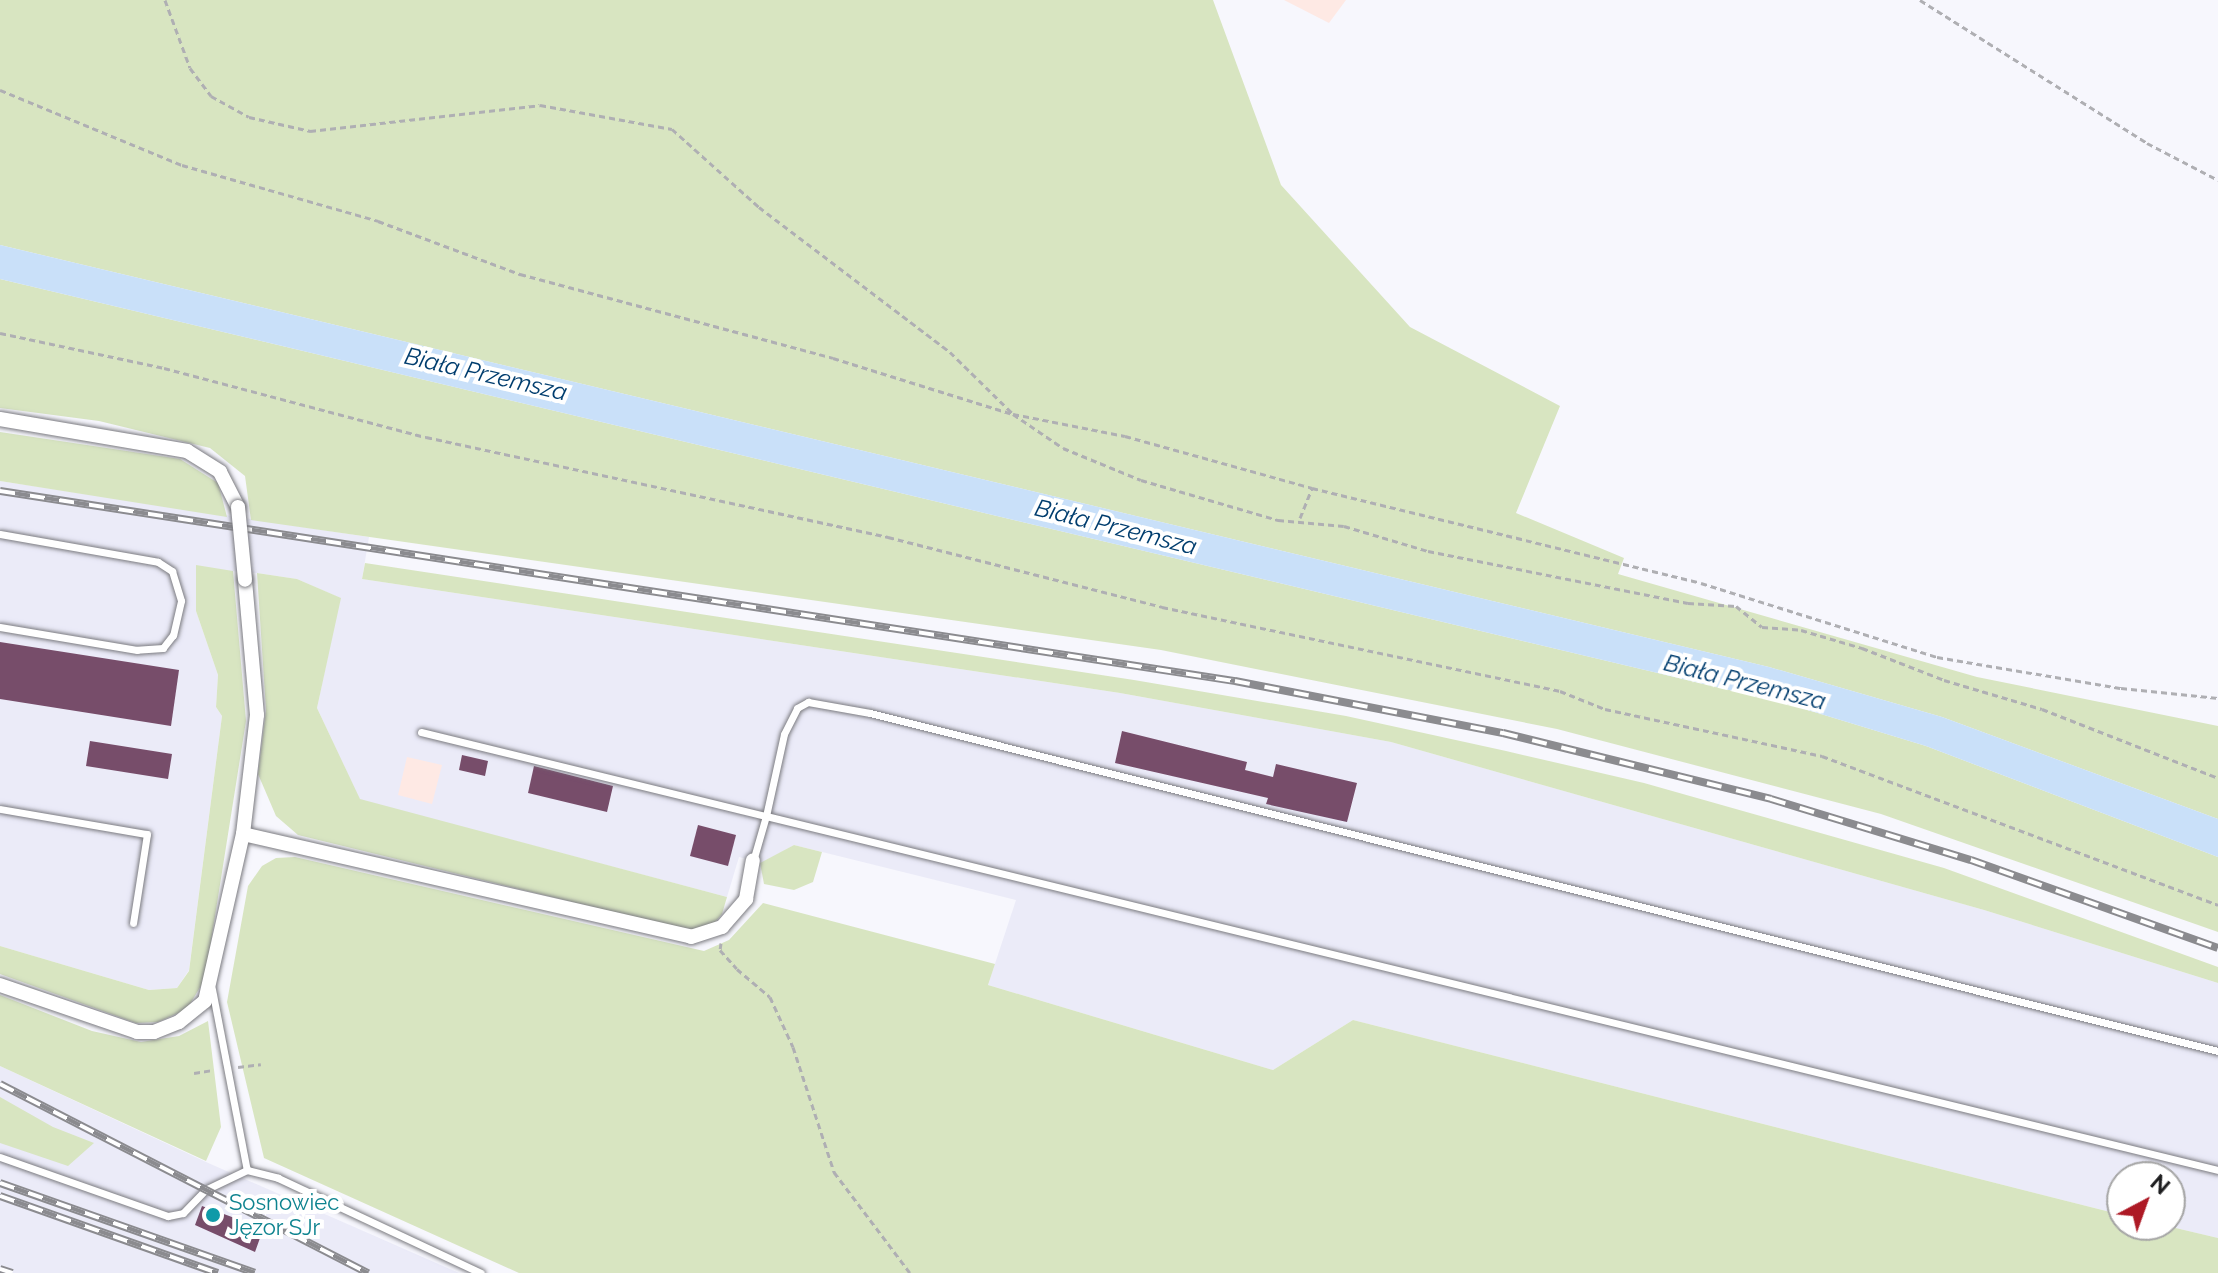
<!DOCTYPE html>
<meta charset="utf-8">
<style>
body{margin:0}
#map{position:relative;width:2218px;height:1273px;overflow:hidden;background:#f7f7fd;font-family:Raleway,sans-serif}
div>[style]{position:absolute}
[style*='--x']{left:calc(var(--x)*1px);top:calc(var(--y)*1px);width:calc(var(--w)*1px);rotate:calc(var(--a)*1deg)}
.built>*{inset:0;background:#ebebf8}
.industrial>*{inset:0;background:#fee9e4}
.green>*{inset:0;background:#d8e5c1}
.water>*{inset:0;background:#c9e0f9}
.building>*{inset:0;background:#774d6a}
.path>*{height:3px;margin-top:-1.5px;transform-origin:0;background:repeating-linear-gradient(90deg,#afafb3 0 6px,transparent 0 10px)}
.roads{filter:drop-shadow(0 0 2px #7b7b80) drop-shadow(0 0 2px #7b7b80)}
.service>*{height:7px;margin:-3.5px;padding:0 3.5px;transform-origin:3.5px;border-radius:3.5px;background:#fff}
.minor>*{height:14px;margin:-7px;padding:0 7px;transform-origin:7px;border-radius:7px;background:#fff}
.rail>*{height:8px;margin-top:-4px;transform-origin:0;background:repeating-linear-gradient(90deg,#fff 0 15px,#8b8b8f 0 30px);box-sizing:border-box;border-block:2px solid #8b8b8f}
.bridges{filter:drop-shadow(0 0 2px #7b7b80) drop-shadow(0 0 2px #7b7b80)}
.minor-bridge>*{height:14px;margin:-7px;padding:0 7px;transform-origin:7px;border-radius:7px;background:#fff}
.dots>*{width:22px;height:22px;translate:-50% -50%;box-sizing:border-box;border:4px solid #fff;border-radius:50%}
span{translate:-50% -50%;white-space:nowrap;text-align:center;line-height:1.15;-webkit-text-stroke:8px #fff;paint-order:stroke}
.culture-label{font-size:22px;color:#0d838f}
.left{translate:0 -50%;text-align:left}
.water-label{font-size:24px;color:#003d6e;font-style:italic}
.north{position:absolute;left:2106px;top:1161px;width:80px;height:80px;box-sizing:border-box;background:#fff;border:2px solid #a5a5a5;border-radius:50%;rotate:41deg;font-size:22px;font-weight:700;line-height:32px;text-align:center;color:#1d1d1f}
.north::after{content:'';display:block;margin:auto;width:28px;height:36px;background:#ad1925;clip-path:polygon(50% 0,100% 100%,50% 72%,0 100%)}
</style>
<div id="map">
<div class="built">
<div style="clip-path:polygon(0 481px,369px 537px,362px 579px,1120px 693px,1391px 742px,1984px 910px,2218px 983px,2218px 1238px,2163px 1225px,2170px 1225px,2170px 1177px,2122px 1177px,2122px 1215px,1353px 1020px,1273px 1070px,988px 985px,1016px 900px,794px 845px,763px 863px,739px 857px,727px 897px,360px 800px,317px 708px,340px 598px,297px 579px,257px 573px,233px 571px,196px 611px,218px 675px,216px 707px,222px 716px,189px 970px,177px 988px,149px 990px,0 946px)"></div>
<div style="clip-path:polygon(0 1066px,206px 1162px,459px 1273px,0 1273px)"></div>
</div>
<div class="industrial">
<div style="clip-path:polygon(1284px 0,1346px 0,1329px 23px)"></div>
<div style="clip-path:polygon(407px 757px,442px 765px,432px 804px,398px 795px)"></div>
</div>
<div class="green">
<div style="clip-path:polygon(0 0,1213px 0,1281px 185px,1410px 327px,1560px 406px,1516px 513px,1624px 558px,1618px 574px,1977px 677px,2218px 726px,2218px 819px,1942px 717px,1769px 667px,0 245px)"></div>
<div style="clip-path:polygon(0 279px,1788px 704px,1926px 746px,2218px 857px,2218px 932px,1881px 814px,1557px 729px,1161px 650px,251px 520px,245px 476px,210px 448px,99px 421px,0 408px)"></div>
<div style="clip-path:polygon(0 432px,180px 459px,218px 483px,227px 517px,0 481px)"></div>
<div style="clip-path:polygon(365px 563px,1134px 680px,1346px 716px,1506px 751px,1644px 783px,1944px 868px,2218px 967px,2218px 983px,1984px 910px,1391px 742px,1120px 693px,362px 579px)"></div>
<div style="clip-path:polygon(196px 565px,233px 571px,246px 721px,205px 979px,187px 1009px,158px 1022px,136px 1023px,0 974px,0 946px,149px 990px,177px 988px,189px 971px,222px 716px,216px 707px,218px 675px,196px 611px)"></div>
<div style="clip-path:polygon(257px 573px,297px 579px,341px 598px,317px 708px,360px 799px,727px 897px,722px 914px,711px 927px,697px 930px,667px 925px,298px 835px,276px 816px,258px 774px,266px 710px)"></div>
<div style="clip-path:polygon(794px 845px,822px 852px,813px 882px,794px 890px,764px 884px,760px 863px)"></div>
<div style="clip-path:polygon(295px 857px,704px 951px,729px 940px,763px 903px,995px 964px,988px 985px,1273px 1070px,1353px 1020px,2122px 1215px,2122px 1225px,2163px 1225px,2218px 1238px,2218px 1273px,519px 1273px,264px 1158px,227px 1002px,248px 886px,262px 866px,276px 858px)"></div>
<div style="clip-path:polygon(0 995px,92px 1031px,141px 1042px,179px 1036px,208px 1021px,221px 1127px,206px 1161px,0 1066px)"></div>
<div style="clip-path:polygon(0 1097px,53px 1127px,94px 1143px,68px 1166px,0 1143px)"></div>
</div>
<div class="water">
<div style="clip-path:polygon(0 245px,1769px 667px,1942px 717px,2218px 819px,2218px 857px,1926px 746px,1788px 704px,0 279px)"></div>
</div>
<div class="building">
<div style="clip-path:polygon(0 642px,179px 670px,171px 726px,0 699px)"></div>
<div style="clip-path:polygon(1122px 731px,1247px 762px,1245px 770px,1273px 777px,1276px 764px,1357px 783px,1347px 822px,1266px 804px,1268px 798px,1115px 763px)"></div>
<div style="clip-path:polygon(90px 741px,172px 754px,168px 779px,86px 766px)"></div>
<div style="clip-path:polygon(462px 755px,488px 761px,485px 776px,459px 770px)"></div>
<div style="clip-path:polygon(534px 766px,613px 786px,607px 812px,528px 793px)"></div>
<div style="clip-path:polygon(698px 825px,736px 835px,728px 866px,690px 856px)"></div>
<div style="clip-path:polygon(202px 1206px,251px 1224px,248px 1233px,260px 1238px,255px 1252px,195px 1225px)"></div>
</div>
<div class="path">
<div style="--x:165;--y:0;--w:72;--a:69.8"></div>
<div style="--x:190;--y:68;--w:35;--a:53"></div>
<div style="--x:211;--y:96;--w:43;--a:28.9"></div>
<div style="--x:249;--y:117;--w:63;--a:12.9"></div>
<div style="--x:310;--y:131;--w:231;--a:-6.4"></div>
<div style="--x:540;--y:105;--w:134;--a:10.3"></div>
<div style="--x:672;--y:129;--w:117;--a:41.9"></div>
<div style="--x:759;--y:207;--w:240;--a:37.2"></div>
<div style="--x:950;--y:352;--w:88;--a:44.5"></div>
<div style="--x:1013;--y:414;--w:60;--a:34.2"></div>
<div style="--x:1063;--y:448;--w:84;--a:22.3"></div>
<div style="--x:1141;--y:480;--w:143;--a:16.3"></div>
<div style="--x:1278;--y:520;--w:66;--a:5.2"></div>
<div style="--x:1344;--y:526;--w:88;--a:16.6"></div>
<div style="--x:1428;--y:551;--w:265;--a:11.3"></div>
<div style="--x:1688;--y:603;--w:48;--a:3.6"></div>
<div style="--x:1736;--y:606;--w:33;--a:39"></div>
<div style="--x:1762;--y:627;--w:39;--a:4"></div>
<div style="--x:1801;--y:630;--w:64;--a:16.4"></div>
<div style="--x:1862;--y:648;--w:88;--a:21.3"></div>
<div style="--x:1944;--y:680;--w:102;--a:16.5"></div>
<div style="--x:2042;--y:709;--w:189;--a:21.4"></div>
<div style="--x:1920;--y:0;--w:268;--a:32.2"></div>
<div style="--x:2147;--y:143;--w:80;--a:27.5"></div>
<div style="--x:0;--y:90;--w:197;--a:22.4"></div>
<div style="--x:182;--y:165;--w:204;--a:15.9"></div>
<div style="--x:378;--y:221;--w:152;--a:20.5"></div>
<div style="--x:520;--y:274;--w:324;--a:15"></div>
<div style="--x:833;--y:358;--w:189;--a:17.3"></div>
<div style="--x:1013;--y:414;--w:114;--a:11.1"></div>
<div style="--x:1125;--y:436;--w:194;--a:15.5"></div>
<div style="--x:1312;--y:488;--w:400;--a:13.7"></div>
<div style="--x:1701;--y:583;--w:247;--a:17.4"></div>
<div style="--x:1937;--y:657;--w:187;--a:9.6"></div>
<div style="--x:2121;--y:688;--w:98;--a:5.9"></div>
<div style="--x:0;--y:333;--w:168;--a:12"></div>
<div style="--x:164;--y:368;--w:271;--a:14.8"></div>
<div style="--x:426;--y:437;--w:473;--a:12.2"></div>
<div style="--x:888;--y:537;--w:283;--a:14.3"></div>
<div style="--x:1162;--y:607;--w:407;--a:11.9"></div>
<div style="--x:1560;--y:691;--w:48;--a:21.8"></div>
<div style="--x:1605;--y:709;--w:222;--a:12.2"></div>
<div style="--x:1822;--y:756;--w:423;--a:20.6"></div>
<div style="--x:1300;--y:518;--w:32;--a:-68"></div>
<div style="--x:721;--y:943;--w:7;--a:98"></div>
<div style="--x:720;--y:950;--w:25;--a:48"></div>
<div style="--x:737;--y:969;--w:43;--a:40.3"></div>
<div style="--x:770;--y:997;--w:55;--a:65.3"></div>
<div style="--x:793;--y:1047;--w:132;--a:71.8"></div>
<div style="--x:834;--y:1172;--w:126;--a:53"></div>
<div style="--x:238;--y:1067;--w:23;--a:-7"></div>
<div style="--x:194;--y:1073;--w:20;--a:-9"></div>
</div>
<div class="roads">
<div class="service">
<div style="--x:0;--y:534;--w:160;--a:10"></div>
<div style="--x:158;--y:562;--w:17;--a:33"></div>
<div style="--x:172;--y:571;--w:31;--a:73"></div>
<div style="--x:181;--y:601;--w:35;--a:103"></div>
<div style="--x:173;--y:635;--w:16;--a:128"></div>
<div style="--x:163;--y:648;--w:26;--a:176"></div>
<div style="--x:137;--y:650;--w:139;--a:-170.5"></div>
<div style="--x:421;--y:732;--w:355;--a:13.7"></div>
<div style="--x:766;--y:816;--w:84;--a:-77.6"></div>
<div style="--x:784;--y:734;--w:29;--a:-63"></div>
<div style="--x:797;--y:708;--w:13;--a:-29"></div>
<div style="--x:808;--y:702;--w:63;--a:10.1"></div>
<div style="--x:870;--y:713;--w:1390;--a:14.08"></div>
<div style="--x:0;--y:809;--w:149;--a:9.7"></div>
<div style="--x:147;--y:834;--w:90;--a:98.9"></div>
<div style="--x:753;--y:861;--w:47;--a:-73.9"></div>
<div style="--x:766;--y:816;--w:1495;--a:13.7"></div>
<div style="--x:212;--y:989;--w:184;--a:79.1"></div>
<div style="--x:0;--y:1157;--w:178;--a:19.4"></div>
<div style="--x:168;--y:1216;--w:15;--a:-11"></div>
<div style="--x:183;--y:1213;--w:32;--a:-46"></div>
<div style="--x:205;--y:1190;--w:47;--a:-25.5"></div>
<div style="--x:247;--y:1170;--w:32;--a:14"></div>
<div style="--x:278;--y:1178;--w:224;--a:25.1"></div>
</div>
<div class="minor">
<div style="--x:0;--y:419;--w:190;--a:9.7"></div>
<div style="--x:187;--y:451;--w:39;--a:32"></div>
<div style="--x:220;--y:472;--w:39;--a:63"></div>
<div style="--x:243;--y:834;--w:460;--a:12.9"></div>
<div style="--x:691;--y:937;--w:33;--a:-18"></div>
<div style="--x:722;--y:927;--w:37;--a:-49"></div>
<div style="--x:746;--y:899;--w:39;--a:-80"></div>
<div style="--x:0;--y:985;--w:145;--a:18.9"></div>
<div style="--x:137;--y:1032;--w:17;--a:0"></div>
<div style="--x:154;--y:1032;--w:27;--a:-22"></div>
<div style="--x:179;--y:1022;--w:33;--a:-39"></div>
<div style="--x:205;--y:1001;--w:171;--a:-77.2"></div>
<div style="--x:243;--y:834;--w:120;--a:-83.3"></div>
<div style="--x:257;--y:715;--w:136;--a:-95.1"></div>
</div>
</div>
<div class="rail">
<div style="--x:0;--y:491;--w:1250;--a:8.75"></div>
<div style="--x:1235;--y:681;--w:273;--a:11"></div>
<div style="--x:1503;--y:733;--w:276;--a:13.8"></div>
<div style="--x:1771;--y:799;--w:209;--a:17"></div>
<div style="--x:1971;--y:860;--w:262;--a:19.6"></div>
<div style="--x:0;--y:1084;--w:414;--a:27.2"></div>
<div style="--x:0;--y:1183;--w:270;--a:19.4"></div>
<div style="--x:0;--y:1196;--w:231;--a:19.5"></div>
<div style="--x:0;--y:1269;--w:13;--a:18"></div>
</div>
<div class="bridges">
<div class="minor-bridge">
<div style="--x:238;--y:507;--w:73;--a:84.5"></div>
</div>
</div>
<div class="dots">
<div style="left:213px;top:1215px;background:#0f9aa8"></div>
</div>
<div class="culture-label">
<span class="left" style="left:229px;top:1215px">Sosnowiec<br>Jęzor SJr</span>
</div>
<div class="water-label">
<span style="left:486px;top:374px;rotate:13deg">Biała Przemsza</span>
<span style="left:1116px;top:527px;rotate:14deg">Biała Przemsza</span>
<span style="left:1745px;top:682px;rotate:14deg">Biała Przemsza</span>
</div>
<div class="north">N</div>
</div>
